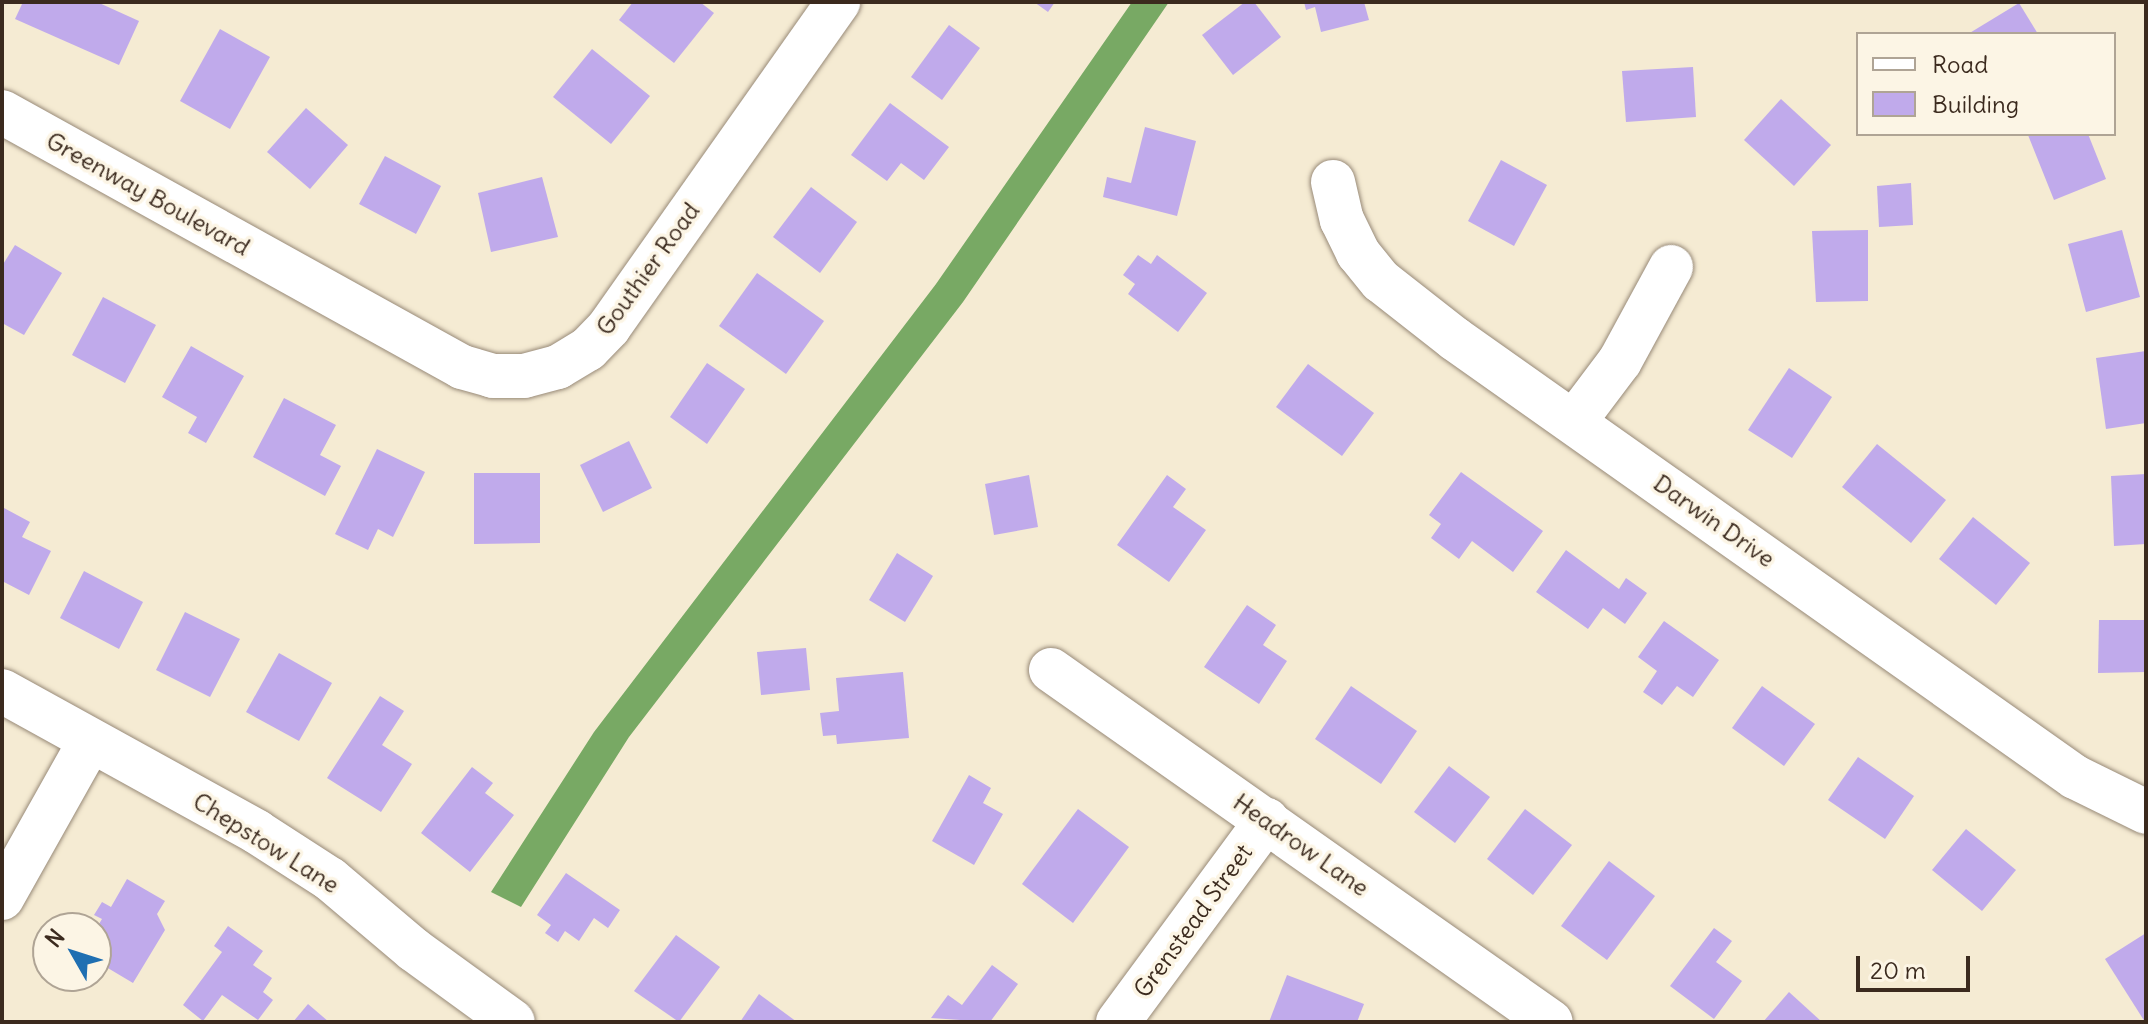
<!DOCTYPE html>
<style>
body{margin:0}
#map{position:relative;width:2148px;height:1024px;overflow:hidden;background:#f5ebd3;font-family:Delius,sans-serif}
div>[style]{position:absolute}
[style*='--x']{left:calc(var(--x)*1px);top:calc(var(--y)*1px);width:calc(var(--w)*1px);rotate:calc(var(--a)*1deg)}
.forest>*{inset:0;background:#78a964}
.building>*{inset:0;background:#c0aaeb}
.roads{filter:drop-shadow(0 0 2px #988a78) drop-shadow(0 0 2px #988a78)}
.minor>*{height:44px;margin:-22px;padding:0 22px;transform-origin:22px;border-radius:22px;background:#fff}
span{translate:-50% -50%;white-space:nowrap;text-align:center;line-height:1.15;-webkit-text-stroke:7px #fcf5e5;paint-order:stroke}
.street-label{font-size:24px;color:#3b2a1e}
.frame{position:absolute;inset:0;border:4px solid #3b2a1e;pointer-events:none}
.legend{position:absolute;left:1856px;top:32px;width:260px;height:104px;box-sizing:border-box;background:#fcf5e5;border:2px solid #afa495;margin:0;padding:10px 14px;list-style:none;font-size:24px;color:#3b2a1e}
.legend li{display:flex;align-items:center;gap:16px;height:40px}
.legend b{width:40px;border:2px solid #afa495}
.north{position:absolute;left:32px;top:912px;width:80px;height:80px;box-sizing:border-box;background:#fcf5e5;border:2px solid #afa495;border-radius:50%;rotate:309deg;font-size:22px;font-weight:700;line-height:32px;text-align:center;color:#3b2a1e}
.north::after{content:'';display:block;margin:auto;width:28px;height:36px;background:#1f6fb2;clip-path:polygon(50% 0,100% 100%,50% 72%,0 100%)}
.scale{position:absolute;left:1856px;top:956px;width:114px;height:36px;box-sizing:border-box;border:4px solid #3b2a1e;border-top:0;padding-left:10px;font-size:24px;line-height:28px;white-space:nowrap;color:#3b2a1e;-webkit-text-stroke:6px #fcf5e5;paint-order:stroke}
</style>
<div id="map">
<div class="forest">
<div style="clip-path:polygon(1132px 2px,1169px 2px,963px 302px,629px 737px,521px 907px,491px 892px,594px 732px,936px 284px)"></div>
</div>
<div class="building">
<div style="clip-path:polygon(23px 2px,97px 2px,139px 21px,119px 65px,15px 19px)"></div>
<div style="clip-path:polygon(633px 2px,700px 2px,714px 13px,674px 63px,619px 20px)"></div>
<div style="clip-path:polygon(1034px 2px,1055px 2px,1048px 12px)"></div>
<div style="clip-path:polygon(1245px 2px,1254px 2px,1281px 37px,1233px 75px,1202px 35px)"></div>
<div style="clip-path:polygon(1304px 2px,1364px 2px,1369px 20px,1321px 32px,1315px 7px,1306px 10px)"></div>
<div style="clip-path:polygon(2019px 3px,2038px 34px,1968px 34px)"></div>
<div style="clip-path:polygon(949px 25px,980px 48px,942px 100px,911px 77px)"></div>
<div style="clip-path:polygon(220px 29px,270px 57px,230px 129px,180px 101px)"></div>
<div style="clip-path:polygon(592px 49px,650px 96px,611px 144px,553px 97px)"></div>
<div style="clip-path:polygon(1693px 67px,1696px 117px,1626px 122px,1622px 71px)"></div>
<div style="clip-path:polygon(1781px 99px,1831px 145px,1794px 186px,1744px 140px)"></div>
<div style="clip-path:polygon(890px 103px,949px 147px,924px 180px,901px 163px,887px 181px,851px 155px)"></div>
<div style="clip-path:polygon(306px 108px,348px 145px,310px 189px,267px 152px)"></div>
<div style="clip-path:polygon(1145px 127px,1196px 141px,1177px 216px,1103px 197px,1107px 177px,1131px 183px)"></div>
<div style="clip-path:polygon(2088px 134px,2106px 179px,2054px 200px,2028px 135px)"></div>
<div style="clip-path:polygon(385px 156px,441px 186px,416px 234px,359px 204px)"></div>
<div style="clip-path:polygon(1501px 160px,1547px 185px,1514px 246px,1468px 221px)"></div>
<div style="clip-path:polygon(542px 177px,558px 237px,491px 252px,478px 193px)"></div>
<div style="clip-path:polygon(1911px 183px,1913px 225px,1879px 227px,1877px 186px)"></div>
<div style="clip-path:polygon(811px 187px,857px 222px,820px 273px,773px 237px)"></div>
<div style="clip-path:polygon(1868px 230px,1868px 301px,1816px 302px,1812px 231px)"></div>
<div style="clip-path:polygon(2122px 230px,2140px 297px,2086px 312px,2068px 244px)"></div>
<div style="clip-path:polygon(15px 245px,62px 273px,24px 335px,2px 323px,2px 266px)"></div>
<div style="clip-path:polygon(1138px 255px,1151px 264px,1157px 255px,1207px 293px,1178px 332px,1128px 294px,1135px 284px,1123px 275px)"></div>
<div style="clip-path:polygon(757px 273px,824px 321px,786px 374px,719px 326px)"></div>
<div style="clip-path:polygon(103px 297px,156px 325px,125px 383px,72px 355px)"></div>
<div style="clip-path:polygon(191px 346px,244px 376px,206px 443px,188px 433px,197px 417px,162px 397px)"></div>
<div style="clip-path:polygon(2146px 351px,2146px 423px,2106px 429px,2096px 358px)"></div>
<div style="clip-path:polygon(707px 363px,745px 389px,707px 444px,670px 417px)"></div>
<div style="clip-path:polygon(1308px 364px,1374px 413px,1342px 456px,1276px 407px)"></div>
<div style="clip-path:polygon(1789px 368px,1832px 397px,1792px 458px,1748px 430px)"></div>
<div style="clip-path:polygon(284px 398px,336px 425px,320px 455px,341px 466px,325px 496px,253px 457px)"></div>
<div style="clip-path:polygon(629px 441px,652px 488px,603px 512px,580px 465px)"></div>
<div style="clip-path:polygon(1877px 444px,1946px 500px,1911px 543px,1842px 487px)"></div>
<div style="clip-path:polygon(377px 449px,425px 472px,393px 537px,378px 529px,368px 550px,335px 534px)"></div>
<div style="clip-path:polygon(1461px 472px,1543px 531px,1513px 572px,1472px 541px,1459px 559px,1431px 538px,1441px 524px,1429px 515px)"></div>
<div style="clip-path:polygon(474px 473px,540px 473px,540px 543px,474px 544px)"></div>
<div style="clip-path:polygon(2146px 474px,2146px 544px,2114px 546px,2111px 476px)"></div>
<div style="clip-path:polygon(1029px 475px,1038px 527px,994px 535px,985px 484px)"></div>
<div style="clip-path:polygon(1167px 475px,1186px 489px,1173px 507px,1206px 530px,1169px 582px,1117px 545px)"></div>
<div style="clip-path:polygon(4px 508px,30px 522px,22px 537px,51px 551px,29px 595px,2px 581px)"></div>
<div style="clip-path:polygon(1973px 517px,2030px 563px,1996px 605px,1939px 559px)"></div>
<div style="clip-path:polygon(1566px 550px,1619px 589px,1626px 578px,1647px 593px,1625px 624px,1603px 608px,1588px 629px,1536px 592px)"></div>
<div style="clip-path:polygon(897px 553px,933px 576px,905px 622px,869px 600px)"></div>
<div style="clip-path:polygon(84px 571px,143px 602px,119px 649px,60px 618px)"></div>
<div style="clip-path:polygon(1247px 605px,1276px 625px,1263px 645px,1287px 661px,1259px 704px,1204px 667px)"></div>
<div style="clip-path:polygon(185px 612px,240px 639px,210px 697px,156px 670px)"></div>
<div style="clip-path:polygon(2099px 620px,2146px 620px,2146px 672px,2098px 673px)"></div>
<div style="clip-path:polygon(1664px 621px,1719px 660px,1693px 697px,1677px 686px,1662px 705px,1643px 692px,1657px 671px,1638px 657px)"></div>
<div style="clip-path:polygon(806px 648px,810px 690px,761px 695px,757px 652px)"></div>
<div style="clip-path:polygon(279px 653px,332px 683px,299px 741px,246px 712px)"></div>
<div style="clip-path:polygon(903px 672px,909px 738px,837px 744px,836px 735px,823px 736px,820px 713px,839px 711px,836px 678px)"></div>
<div style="clip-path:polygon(1351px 686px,1417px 731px,1381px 784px,1315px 739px)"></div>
<div style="clip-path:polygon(1762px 686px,1815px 724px,1784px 766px,1732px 728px)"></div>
<div style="clip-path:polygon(380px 696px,404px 711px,382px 745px,412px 764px,381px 812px,327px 778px)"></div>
<div style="clip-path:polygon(1858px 757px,1914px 796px,1885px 839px,1828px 800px)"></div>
<div style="clip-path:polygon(1449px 766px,1490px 797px,1455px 843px,1414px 812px)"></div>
<div style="clip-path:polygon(472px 767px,493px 783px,485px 793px,514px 815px,470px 872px,421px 833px)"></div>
<div style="clip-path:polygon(969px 775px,991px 788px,983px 803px,1003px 814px,974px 865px,932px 841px)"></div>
<div style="clip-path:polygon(1078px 809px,1129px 847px,1073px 923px,1022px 884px)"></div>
<div style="clip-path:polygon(1525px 809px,1572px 845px,1533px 895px,1487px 859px)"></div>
<div style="clip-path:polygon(1966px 829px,2016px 870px,1982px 911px,1932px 870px)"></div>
<div style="clip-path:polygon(1609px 861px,1655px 896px,1607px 960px,1561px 926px)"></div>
<div style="clip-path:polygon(566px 873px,620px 910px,608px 928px,594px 918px,579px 941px,565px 931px,558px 942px,545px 933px,551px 925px,537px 915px)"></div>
<div style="clip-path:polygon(127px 879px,165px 901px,157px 914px,165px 930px,133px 983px,96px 961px,96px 929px,102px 919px,94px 915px,102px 902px,111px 907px)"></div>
<div style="clip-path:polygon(228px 926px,263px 951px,253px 965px,272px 978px,263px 992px,273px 1000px,258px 1020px,222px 995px,203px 1021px,183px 1005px,222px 952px,214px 946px)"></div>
<div style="clip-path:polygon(1714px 928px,1732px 941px,1716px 962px,1742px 981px,1714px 1019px,1670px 986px)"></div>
<div style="clip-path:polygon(2146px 933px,2146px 1022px,2145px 1022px,2105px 959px)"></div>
<div style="clip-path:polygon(676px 935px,720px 967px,679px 1022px,634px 991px)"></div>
<div style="clip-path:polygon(992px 965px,1018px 984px,990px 1022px,931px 1018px,948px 995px,962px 1005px)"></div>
<div style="clip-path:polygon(1287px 975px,1364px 1004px,1357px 1022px,1269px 1022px)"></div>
<div style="clip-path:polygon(1789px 992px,1822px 1022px,1763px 1022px)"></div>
<div style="clip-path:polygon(759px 994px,797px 1022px,740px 1022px)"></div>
<div style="clip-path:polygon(308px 1004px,329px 1022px,293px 1022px)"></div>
</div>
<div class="roads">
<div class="minor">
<div style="--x:2;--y:112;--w:526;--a:29"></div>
<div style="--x:462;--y:367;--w:32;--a:16"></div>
<div style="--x:493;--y:376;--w:31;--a:0"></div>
<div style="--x:524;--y:376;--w:35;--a:-15"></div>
<div style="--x:558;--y:367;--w:35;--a:-31"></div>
<div style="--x:588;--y:349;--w:30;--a:-46"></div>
<div style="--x:609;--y:327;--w:398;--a:-54.8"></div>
<div style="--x:1333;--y:182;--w:39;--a:77"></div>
<div style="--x:1342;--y:220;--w:37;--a:64"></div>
<div style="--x:1358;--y:253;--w:36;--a:51"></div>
<div style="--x:1381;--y:281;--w:94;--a:38.1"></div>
<div style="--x:1455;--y:339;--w:759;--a:35.24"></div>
<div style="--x:2075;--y:777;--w:79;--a:26.2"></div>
<div style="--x:1574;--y:422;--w:76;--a:-53"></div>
<div style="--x:1620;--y:361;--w:107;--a:-61.5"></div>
<div style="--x:1051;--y:670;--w:611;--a:35.15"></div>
<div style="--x:2;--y:691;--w:291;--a:28.9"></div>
<div style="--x:257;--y:832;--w:87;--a:32.8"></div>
<div style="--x:330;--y:879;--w:110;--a:40.2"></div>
<div style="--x:414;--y:950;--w:122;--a:36"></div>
<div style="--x:2;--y:898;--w:180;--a:-60.7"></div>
<div style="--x:1118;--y:1022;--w:251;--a:-53.6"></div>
</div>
</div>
<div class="street-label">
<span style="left:148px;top:194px;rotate:29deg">Greenway Boulevard</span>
<span style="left:648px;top:269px;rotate:-54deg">Gouthier Road</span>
<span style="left:1714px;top:521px;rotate:35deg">Darwin Drive</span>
<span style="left:266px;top:843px;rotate:32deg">Chepstow Lane</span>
<span style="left:1301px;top:845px;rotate:35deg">Headrow Lane</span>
<span style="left:1193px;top:921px;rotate:-54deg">Grenstead Street</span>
</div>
<div class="frame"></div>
<ul class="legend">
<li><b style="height:10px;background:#fff"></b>Road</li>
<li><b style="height:22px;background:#c0aaeb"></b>Building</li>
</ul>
<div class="north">N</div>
<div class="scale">20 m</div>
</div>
